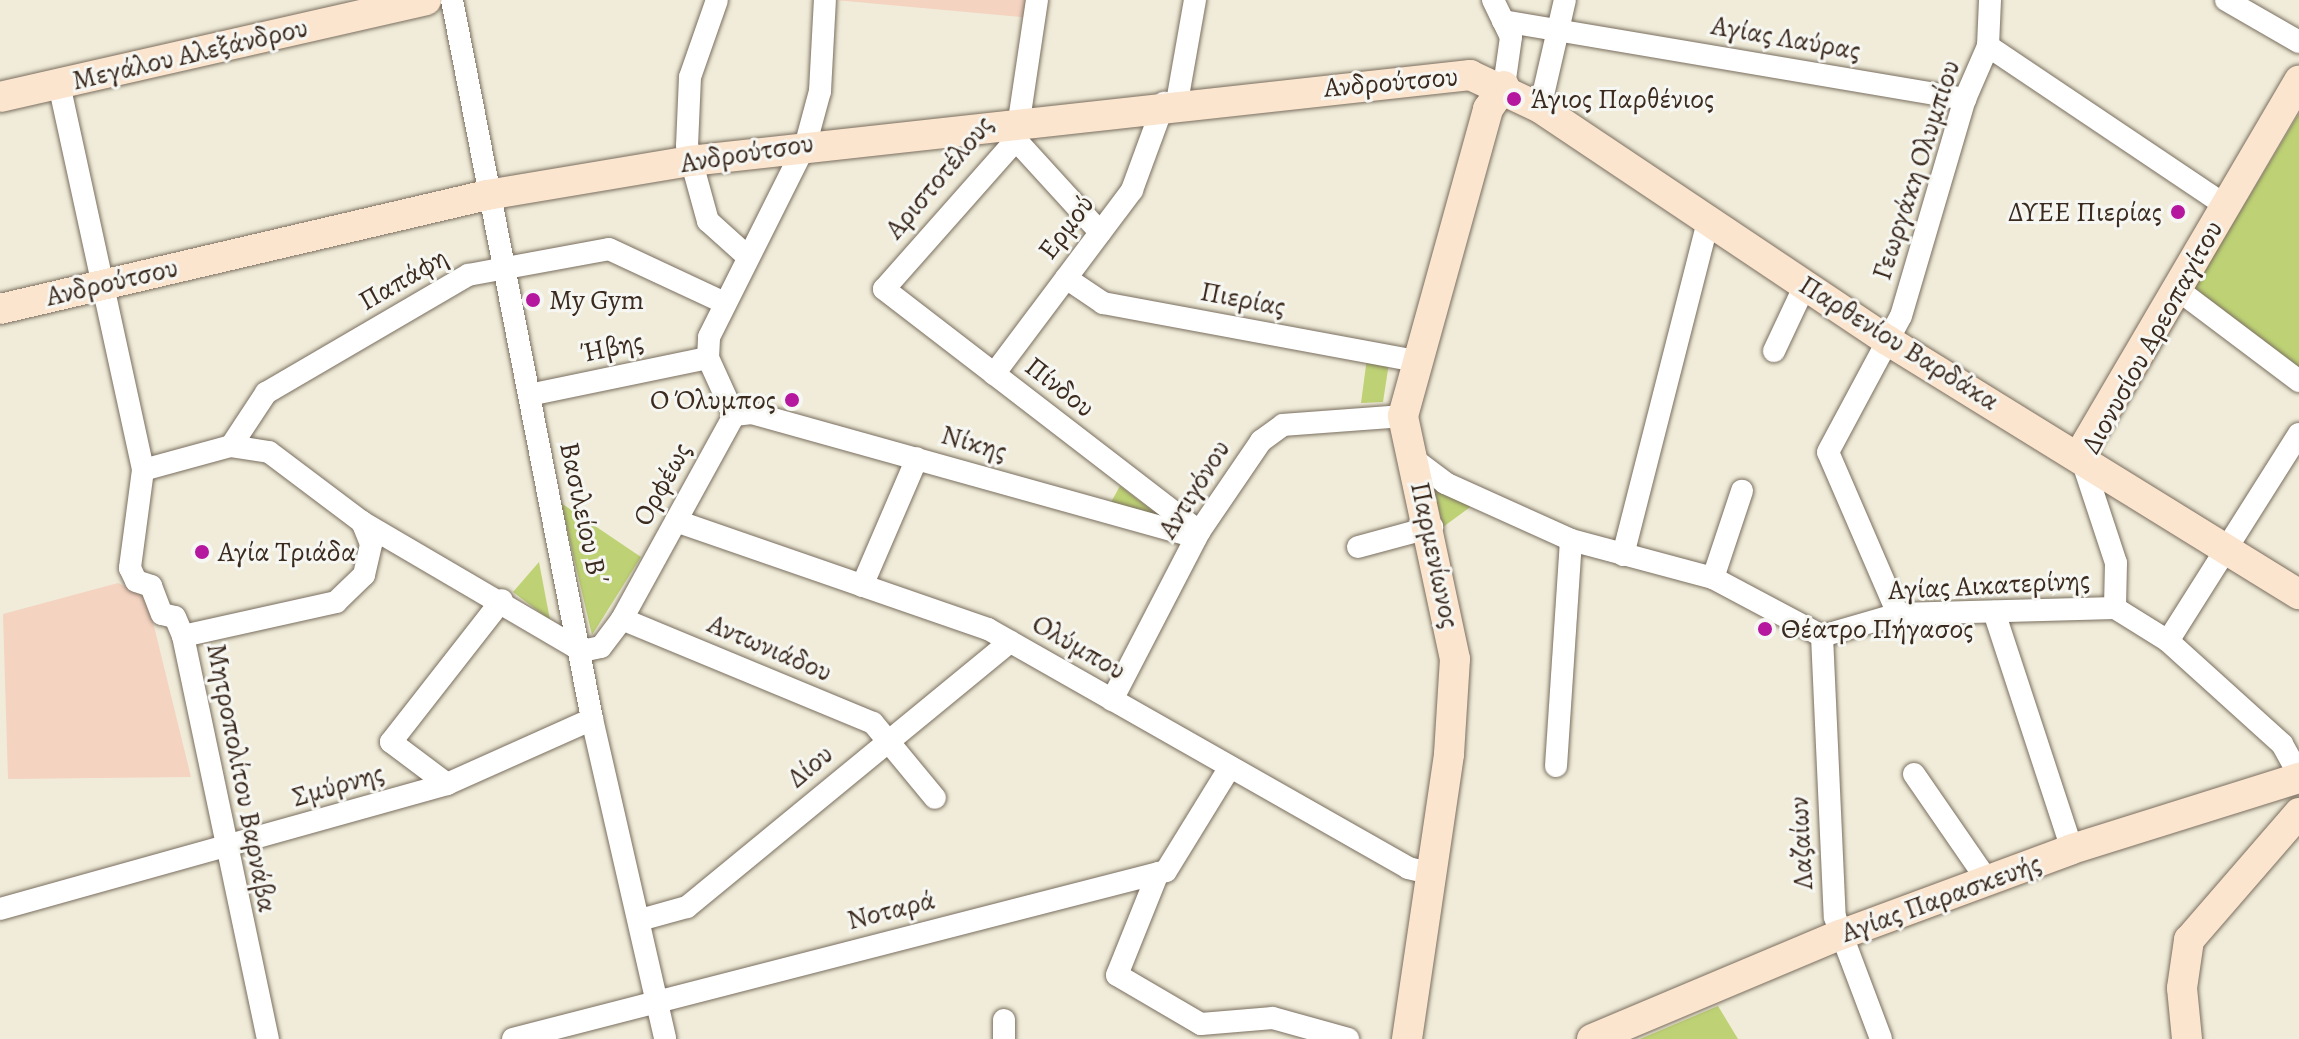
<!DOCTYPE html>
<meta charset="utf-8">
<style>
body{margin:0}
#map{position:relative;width:2299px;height:1039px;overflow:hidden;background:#f0ecd9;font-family:Alegreya,serif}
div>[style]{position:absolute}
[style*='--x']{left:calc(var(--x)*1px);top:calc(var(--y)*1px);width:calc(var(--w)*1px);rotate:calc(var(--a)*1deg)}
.built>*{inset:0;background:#f4d3c1}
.green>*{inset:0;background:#bed275}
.roads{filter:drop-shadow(0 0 2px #7a6e5f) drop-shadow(0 0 2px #7a6e5f)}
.street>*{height:22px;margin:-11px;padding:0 11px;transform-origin:11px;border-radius:11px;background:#fff}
.secondary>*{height:30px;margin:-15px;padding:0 15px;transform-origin:15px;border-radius:15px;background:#fbe5cf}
.dots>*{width:22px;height:22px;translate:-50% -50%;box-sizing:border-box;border:4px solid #f6f6f2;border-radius:50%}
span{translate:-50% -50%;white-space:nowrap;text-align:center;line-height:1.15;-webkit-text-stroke:6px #f6f6f2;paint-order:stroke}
.street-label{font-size:28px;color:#3b2a1e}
.poi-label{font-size:28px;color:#3b2a1e}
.left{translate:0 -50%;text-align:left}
.right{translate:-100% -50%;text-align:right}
</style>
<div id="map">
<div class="built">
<div style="clip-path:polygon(835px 0,1033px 0,1031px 18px)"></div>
<div style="clip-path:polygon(118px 583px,141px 594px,151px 614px,191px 777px,8px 779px,3px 614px)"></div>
</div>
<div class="green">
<div style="clip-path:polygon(2299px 113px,2299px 369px,2194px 289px)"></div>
<div style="clip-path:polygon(1367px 358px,1389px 363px,1383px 402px,1361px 403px)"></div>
<div style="clip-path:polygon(1120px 486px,1162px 518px,1110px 504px)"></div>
<div style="clip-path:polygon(1433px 487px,1473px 505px,1443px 527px)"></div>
<div style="clip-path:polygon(561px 503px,641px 557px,592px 635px)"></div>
<div style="clip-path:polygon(539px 562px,550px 620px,513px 592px)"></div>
<div style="clip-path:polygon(1718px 1006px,1738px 1039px,1640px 1039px)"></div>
</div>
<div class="roads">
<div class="street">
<div style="--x:452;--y:0;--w:733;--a:78.98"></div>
<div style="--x:592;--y:719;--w:328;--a:77.1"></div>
<div style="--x:717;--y:0;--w:82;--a:109.3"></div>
<div style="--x:690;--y:77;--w:68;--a:92.5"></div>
<div style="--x:687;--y:145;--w:79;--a:74.6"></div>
<div style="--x:708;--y:221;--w:54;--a:42"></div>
<div style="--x:1037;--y:0;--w:142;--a:98.5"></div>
<div style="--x:1016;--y:140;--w:199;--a:131.5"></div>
<div style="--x:884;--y:289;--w:398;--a:37.6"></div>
<div style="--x:1493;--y:0;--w:41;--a:64.1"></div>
<div style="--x:1511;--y:37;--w:49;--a:98.1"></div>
<div style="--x:2226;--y:0;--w:84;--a:29.9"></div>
<div style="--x:1503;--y:21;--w:469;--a:9.6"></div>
<div style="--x:1988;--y:46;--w:287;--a:33.9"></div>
<div style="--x:59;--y:84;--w:395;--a:77.7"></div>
<div style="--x:143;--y:470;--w:99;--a:97.6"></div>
<div style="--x:130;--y:568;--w:14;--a:65"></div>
<div style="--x:136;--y:581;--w:16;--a:18"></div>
<div style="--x:151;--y:586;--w:30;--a:69"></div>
<div style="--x:162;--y:614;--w:13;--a:13"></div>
<div style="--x:175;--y:617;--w:21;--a:67"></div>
<div style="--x:183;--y:636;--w:412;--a:78.1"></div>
<div style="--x:1177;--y:102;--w:104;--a:-80"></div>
<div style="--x:1540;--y:108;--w:111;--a:-77"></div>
<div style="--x:1016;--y:140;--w:125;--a:47.6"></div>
<div style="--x:1066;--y:278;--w:45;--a:34"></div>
<div style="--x:1103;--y:303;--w:317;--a:10.5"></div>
<div style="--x:2177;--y:289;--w:153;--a:37"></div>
<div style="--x:1774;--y:351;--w:73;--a:-64.8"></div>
<div style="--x:994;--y:374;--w:230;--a:-53.1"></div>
<div style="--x:1132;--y:190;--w:93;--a:-69.8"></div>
<div style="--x:529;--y:395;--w:183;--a:-11.7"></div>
<div style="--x:734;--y:415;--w:18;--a:-6"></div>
<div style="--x:752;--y:413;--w:461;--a:15.6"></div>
<div style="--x:734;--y:415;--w:63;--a:-114.5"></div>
<div style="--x:708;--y:358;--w:21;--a:-87"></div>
<div style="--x:709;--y:337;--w:217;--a:-63.4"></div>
<div style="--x:806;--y:143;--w:54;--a:-74.9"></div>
<div style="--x:820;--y:91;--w:91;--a:-86.9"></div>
<div style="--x:2080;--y:454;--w:115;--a:71.7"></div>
<div style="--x:2116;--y:563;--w:45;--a:91.3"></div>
<div style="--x:1415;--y:460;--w:38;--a:37"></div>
<div style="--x:1445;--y:483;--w:138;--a:24.3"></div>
<div style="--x:1571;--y:540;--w:147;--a:15"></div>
<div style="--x:1713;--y:578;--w:123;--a:28"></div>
<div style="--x:1822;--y:636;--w:79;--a:-16.1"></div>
<div style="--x:1898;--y:614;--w:217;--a:-1.6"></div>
<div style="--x:2115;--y:608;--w:62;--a:31.9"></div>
<div style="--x:2168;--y:641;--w:154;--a:42.1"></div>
<div style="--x:2282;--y:744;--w:35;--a:61"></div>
<div style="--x:143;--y:470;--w:91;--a:-15.3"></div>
<div style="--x:231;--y:446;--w:64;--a:-56.6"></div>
<div style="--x:266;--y:393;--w:234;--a:-30.3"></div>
<div style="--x:468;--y:275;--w:143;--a:-10.4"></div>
<div style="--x:609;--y:249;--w:128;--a:25"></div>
<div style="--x:676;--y:521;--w:330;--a:19.1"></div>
<div style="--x:988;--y:629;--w:483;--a:29.6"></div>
<div style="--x:1408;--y:868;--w:22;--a:13"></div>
<div style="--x:362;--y:522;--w:255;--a:30.4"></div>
<div style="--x:1358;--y:547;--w:77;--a:-15.1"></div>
<div style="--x:1623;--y:555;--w:345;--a:-75.7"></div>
<div style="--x:1713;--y:578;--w:92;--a:-71.6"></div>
<div style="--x:862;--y:586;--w:139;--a:-66.7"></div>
<div style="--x:1994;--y:612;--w:250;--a:71.8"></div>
<div style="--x:1898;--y:614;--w:176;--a:-113.4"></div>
<div style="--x:1828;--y:452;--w:154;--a:-61.8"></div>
<div style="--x:1901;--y:316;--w:226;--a:-73.6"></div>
<div style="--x:1965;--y:99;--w:58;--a:-66.5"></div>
<div style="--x:1988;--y:46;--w:46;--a:-87.5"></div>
<div style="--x:622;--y:619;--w:272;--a:22.5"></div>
<div style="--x:873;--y:723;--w:97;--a:50.4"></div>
<div style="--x:183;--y:636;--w:157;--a:-12.5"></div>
<div style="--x:336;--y:602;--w:39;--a:-44"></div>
<div style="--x:364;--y:575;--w:32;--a:-77"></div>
<div style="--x:371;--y:544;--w:24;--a:-112"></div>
<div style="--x:362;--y:522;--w:116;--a:-143"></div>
<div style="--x:269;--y:452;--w:38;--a:-171"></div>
<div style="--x:1822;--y:636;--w:281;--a:87.4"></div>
<div style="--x:1835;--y:917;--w:130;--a:69.3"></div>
<div style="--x:2168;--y:641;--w:245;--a:-57.7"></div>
<div style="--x:582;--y:651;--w:19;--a:-12"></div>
<div style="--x:601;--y:647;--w:35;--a:-53"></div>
<div style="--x:622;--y:619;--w:233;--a:-61.2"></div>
<div style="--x:1112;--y:700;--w:189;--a:-62.6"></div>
<div style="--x:1199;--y:532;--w:110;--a:-55.7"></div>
<div style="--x:1261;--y:441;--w:27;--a:-36"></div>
<div style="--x:1283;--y:425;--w:120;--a:-4.3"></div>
<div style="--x:1556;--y:766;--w:226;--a:-86.2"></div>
<div style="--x:1914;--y:774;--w:129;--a:55.4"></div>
<div style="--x:447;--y:784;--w:70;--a:-143.1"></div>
<div style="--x:391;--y:742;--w:180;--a:-52"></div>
<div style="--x:1158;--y:873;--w:110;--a:111.9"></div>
<div style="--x:1117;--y:975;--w:97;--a:30.3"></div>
<div style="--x:1201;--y:1024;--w:72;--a:-4.8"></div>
<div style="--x:1273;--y:1018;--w:78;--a:15.6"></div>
<div style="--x:0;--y:909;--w:464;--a:-15.6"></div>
<div style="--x:447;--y:784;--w:159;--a:-24.1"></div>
<div style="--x:640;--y:920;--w:49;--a:-15.5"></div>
<div style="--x:687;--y:907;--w:418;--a:-39.4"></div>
<div style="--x:513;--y:1039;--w:674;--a:-14.43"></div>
<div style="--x:1166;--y:871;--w:122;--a:-58.4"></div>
<div style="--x:1004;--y:1039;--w:19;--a:-90"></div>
</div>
<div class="secondary">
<div style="--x:0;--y:97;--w:437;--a:-12.8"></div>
<div style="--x:0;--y:309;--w:500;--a:-13.17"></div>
<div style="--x:487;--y:195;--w:206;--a:-9.5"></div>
<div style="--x:690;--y:161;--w:785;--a:-6.29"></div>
<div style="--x:1470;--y:75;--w:77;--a:25.2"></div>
<div style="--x:1540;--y:108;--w:417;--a:33.8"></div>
<div style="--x:1887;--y:340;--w:484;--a:31.7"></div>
<div style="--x:2080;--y:454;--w:433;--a:-59.6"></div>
<div style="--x:1407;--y:1039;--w:288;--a:-81.6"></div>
<div style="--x:1449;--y:754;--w:95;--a:-86.4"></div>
<div style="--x:1455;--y:659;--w:249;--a:-102.1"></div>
<div style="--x:1403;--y:416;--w:319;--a:-74.5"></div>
<div style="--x:1488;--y:109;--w:28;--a:-55"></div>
<div style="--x:1592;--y:1039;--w:269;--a:-22.8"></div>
<div style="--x:1840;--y:935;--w:247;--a:-20.3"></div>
<div style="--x:2072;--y:849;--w:238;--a:-17.4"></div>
<div style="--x:2187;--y:1039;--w:51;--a:-95.6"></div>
<div style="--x:2182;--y:988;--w:49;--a:-81.7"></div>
<div style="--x:2189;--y:940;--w:168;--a:-49.1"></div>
</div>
</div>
<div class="dots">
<div style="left:1514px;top:99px;background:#b5179e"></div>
<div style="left:2178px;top:212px;background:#b5179e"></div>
<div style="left:533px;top:300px;background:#b5179e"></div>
<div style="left:792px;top:400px;background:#b5179e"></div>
<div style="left:202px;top:552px;background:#b5179e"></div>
<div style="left:1765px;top:629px;background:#b5179e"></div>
</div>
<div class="street-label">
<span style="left:1786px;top:38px;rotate:10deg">Αγίας Λαύρας</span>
<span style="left:190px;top:54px;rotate:-13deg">Μεγάλου Αλεξάνδρου</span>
<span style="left:1391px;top:82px;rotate:-5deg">Ανδρούτσου</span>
<span style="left:747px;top:153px;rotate:-9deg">Ανδρούτσου</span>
<span style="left:1916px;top:170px;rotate:-72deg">Γεωργάκη Ολυμπίου</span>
<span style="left:939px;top:177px;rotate:-50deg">Αριστοτέλους</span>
<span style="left:1066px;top:227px;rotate:-53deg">Ερμού</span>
<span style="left:403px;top:279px;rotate:-30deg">Παπάφη</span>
<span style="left:112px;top:282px;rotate:-13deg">Ανδρούτσου</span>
<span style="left:1243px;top:299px;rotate:11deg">Πιερίας</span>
<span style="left:2152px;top:337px;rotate:-61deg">Διονυσίου Αρεοπαγίτου</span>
<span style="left:1899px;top:343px;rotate:32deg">Παρθενίου Βαρδάκα</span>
<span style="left:612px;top:347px;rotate:-12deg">Ήβης</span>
<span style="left:1060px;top:387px;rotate:38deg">Πίνδου</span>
<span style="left:974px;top:443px;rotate:16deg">Νίκης</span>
<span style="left:662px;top:484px;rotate:-61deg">Ορφέως</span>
<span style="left:1194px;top:489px;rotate:-58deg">Αντιγόνου</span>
<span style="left:584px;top:514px;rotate:78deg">Βασιλείου Β΄</span>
<span style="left:1435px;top:555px;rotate:78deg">Παρμενίωνος</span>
<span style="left:1989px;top:585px;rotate:-3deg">Αγίας Αικατερίνης</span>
<span style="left:1079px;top:647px;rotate:30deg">Ολύμπου</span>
<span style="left:770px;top:648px;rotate:23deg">Αντωνιάδου</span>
<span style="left:810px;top:766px;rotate:-40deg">Δίου</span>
<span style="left:242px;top:778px;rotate:79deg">Μητροπολίτου Βαρνάβα</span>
<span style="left:338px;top:785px;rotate:-16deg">Σμύρνης</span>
<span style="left:1801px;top:843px;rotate:-93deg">Λαζαίων</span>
<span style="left:1941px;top:898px;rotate:-20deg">Αγίας Παρασκευής</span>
<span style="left:891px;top:910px;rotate:-14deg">Νοταρά</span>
</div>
<div class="poi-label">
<span class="left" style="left:1530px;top:99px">Άγιος Παρθένιος</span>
<span class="right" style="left:2162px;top:212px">ΔΥΕΕ Πιερίας</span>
<span class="left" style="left:549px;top:300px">My Gym</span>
<span class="right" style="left:776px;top:400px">Ο Όλυμπος</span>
<span class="left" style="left:218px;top:552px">Αγία Τριάδα</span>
<span class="left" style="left:1781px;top:629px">Θέατρο Πήγασος</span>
</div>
</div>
